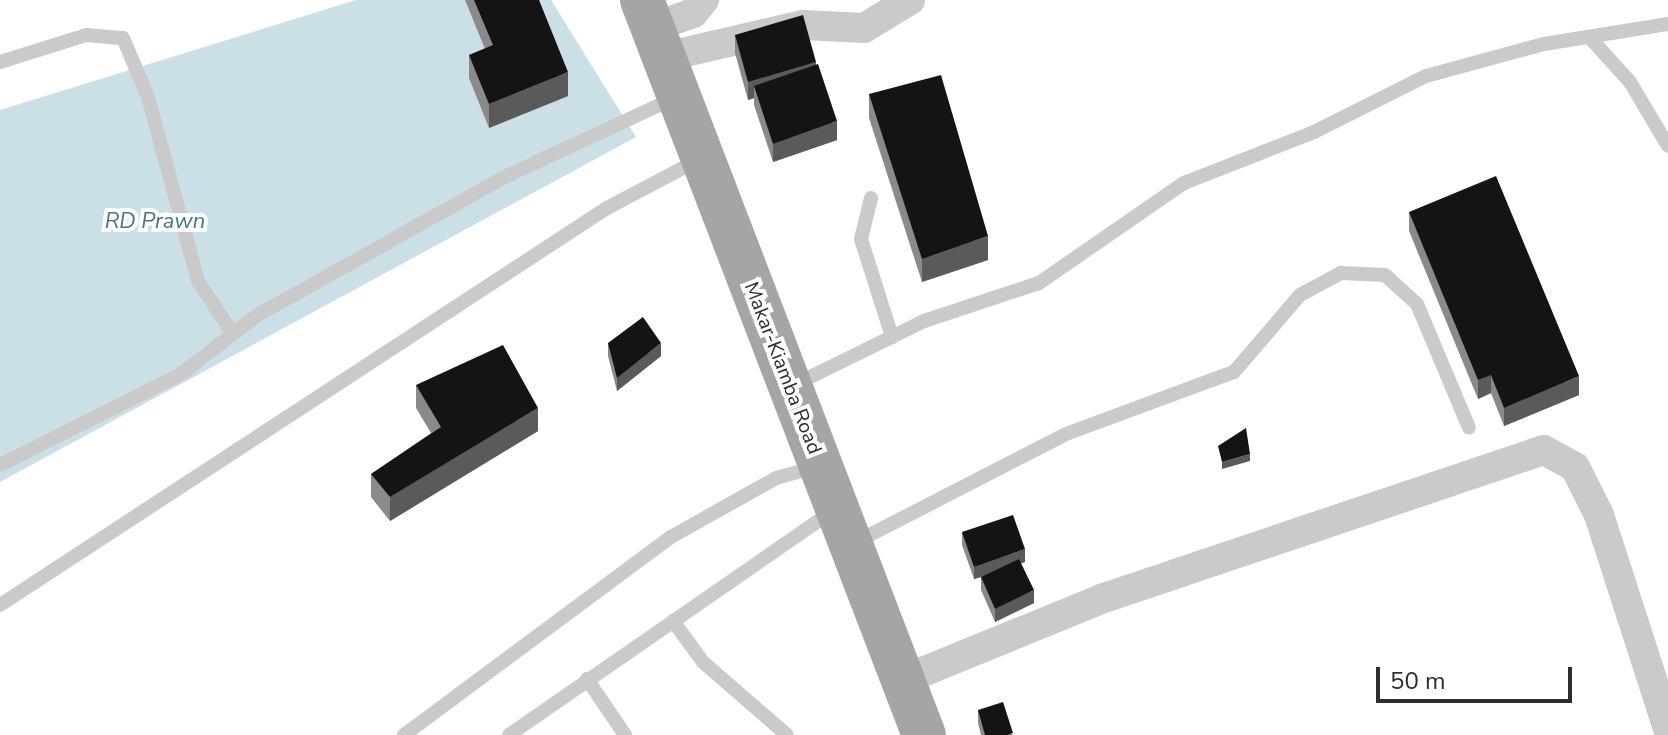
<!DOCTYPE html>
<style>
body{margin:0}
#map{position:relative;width:1668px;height:735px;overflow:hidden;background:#fff;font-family:"Nunito Sans",sans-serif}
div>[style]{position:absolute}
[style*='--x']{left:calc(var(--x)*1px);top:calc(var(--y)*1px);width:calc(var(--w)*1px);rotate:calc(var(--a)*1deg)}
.water>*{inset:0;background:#cbdfe7}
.lane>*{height:14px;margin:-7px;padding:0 7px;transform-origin:7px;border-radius:7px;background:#cacaca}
.street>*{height:30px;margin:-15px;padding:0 15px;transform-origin:15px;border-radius:15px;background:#cacaca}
.primary>*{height:44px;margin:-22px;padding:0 22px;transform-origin:22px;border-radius:22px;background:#a5a5a5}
.wall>*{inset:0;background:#8a8a8a}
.shaded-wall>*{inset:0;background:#5a5a5a}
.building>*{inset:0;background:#141414}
span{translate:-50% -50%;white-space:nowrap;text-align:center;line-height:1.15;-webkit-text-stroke:8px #fff;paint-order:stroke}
.street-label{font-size:20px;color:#2d2d2d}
.water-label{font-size:22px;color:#457486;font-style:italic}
.scale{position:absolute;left:1376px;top:667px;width:196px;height:36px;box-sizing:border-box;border:4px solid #2d2d2d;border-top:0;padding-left:10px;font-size:24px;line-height:28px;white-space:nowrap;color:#2d2d2d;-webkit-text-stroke:6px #fff;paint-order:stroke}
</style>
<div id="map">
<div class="water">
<div style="clip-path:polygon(356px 0,551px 0,636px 137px,0 482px,0 110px)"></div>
</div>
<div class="lane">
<div style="--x:1592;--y:40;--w:57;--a:47.9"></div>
<div style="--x:1630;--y:82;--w:74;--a:59.3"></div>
<div style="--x:0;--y:62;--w:90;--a:-17.4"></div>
<div style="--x:86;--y:35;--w:37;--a:5"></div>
<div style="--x:123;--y:38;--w:64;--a:67"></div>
<div style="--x:148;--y:97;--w:191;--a:74.8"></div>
<div style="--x:198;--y:281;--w:64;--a:56.6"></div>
<div style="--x:871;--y:198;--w:42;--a:103.7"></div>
<div style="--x:861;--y:239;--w:103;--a:72.4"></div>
<div style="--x:794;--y:385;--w:145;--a:-26.2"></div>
<div style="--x:924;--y:321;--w:121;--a:-18.3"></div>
<div style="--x:1039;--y:283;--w:176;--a:-34.6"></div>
<div style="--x:1184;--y:183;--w:140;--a:-21.4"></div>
<div style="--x:1314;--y:132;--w:125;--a:-26.6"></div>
<div style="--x:1426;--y:76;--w:122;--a:-15.2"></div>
<div style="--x:1544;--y:44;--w:126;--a:-9.2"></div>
<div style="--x:0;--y:465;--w:203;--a:-26.7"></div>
<div style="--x:181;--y:374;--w:95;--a:-37.7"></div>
<div style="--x:256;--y:316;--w:287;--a:-29.2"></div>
<div style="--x:507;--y:176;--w:184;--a:-25"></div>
<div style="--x:854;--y:543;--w:238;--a:-27.2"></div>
<div style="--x:1066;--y:434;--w:179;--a:-20.3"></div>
<div style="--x:1234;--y:372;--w:101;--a:-49.4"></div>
<div style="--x:1300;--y:295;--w:47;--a:-28.2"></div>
<div style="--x:1341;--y:273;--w:44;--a:2.6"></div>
<div style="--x:1385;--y:275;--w:43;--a:42.2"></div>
<div style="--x:1417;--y:304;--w:134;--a:67.2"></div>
<div style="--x:0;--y:605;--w:725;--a:-33.19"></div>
<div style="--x:607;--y:208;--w:103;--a:-27.8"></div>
<div style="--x:673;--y:621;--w:51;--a:53.8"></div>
<div style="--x:703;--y:662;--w:111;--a:41"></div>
<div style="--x:587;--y:679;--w:68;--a:55.8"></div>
<div style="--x:404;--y:735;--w:332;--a:-36.6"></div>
<div style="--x:671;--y:537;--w:120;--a:-29.3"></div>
<div style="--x:776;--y:478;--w:41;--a:-15.4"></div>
<div style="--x:509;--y:735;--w:395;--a:-34.7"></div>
</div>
<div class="street">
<div style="--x:652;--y:28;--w:44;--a:-20.1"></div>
<div style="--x:693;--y:13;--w:17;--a:-50"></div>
<div style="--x:664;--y:57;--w:143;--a:-13"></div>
<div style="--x:803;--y:25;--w:61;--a:2.8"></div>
<div style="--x:864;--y:28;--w:54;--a:-31.3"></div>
<div style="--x:903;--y:680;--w:214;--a:-22.2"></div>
<div style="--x:1101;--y:599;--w:467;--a:-18.6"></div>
<div style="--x:1544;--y:450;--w:35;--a:29"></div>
<div style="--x:1575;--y:467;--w:54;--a:63.4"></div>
<div style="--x:1599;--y:515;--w:224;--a:72.1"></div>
</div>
<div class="primary">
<div style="--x:642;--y:0;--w:787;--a:69.01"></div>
</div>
<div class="wall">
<div style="clip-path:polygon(465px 0,539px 0,568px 96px,489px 128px,469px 78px,469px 55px,485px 49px)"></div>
<div style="clip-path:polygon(735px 35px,816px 65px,837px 140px,773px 162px,754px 105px,754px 98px,748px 100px,735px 53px)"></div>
<div style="clip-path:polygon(869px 94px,988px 260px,922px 282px,869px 118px)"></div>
<div style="clip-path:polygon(1409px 212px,1579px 395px,1504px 426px,1491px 393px,1478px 399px,1409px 231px)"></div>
<div style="clip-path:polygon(608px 343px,661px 356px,617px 391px,608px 356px)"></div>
<div style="clip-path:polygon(416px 385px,538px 431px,390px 521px,371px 497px,371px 474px,431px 433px,416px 408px)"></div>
<div style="clip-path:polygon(962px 532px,1025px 562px,1021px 563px,1034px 603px,995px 622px,981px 590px,981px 577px,982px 577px,974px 579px,962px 545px)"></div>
<div style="clip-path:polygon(978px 710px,1013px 735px,981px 735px,978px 723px)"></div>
</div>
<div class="shaded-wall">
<div style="clip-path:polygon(816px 62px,816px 81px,754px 86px,754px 98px,748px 100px,748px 82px)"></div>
<div style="clip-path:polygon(568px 72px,568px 96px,489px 128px,489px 104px)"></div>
<div style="clip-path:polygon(837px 121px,837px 140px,773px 162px,773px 144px)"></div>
<div style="clip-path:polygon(988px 236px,988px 260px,922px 282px,922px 259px)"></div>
<div style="clip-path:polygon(661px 343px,661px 356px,617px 391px,617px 378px)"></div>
<div style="clip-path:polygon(1491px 375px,1491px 393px,1478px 399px,1478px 380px)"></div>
<div style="clip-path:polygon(1579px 376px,1579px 395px,1504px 426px,1504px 408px)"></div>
<div style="clip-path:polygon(538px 408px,538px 431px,390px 521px,390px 497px)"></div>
<div style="clip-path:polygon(1250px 454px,1250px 461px,1222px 469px,1222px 462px)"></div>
<div style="clip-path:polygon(1025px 549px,1025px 562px,974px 579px,974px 567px)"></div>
<div style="clip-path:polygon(1034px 590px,1034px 603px,995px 622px,995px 609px)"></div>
</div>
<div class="building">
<div style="clip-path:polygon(474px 0,539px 0,568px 72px,489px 104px,469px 55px,493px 45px)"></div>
<div style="clip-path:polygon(803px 15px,816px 62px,748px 82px,735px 35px)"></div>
<div style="clip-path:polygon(818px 64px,837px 121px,773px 144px,754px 86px)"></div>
<div style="clip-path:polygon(941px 75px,988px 236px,922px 259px,869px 94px)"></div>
<div style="clip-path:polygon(1496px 176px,1579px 376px,1504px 408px,1491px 375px,1478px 380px,1409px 212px)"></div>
<div style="clip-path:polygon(643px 317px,661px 343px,617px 378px,608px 343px)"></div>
<div style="clip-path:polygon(503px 345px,538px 408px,390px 497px,371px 474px,441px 427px,416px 385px)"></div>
<div style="clip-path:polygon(1246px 428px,1250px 454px,1222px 462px,1218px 446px)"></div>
<div style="clip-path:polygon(1013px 515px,1025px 549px,974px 567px,962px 532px)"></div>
<div style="clip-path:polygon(1019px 559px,1034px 590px,995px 609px,981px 577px)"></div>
<div style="clip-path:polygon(1003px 702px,1013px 733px,1007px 735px,985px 735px,978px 710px)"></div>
</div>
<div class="street-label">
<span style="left:783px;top:368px;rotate:69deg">Makar-Kiamba Road</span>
</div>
<div class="water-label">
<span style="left:155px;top:222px">RD Prawn</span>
</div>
<div class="scale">50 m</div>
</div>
